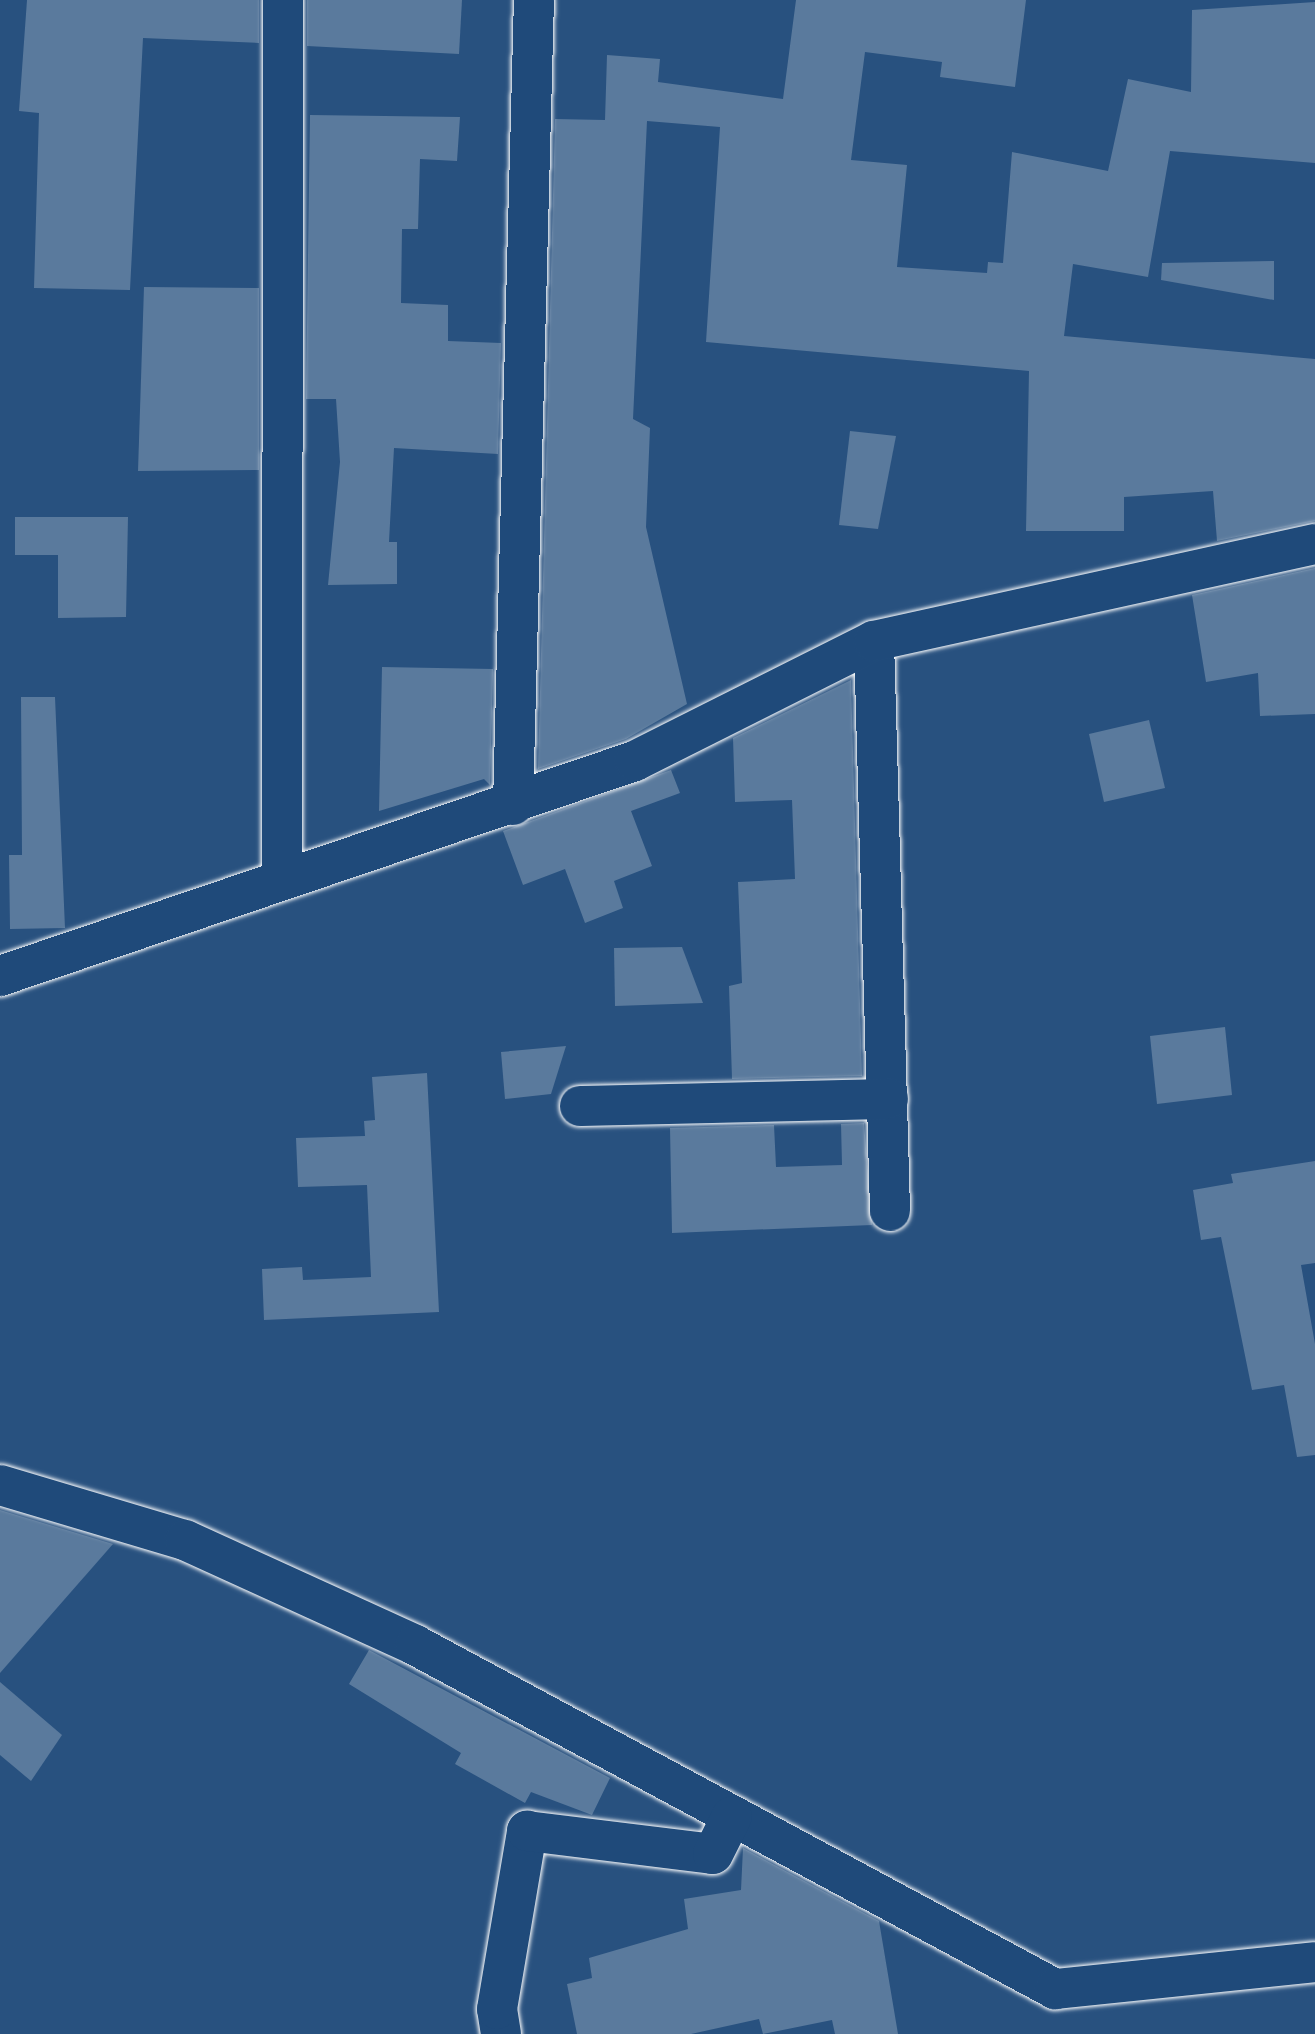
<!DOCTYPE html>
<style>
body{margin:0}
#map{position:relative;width:1315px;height:2034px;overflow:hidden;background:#28517f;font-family:Mynerve,sans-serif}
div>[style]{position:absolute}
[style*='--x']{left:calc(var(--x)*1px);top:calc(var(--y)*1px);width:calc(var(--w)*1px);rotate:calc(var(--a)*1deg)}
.building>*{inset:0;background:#5a7a9d}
.roads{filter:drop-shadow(0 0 2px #fff) drop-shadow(0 0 2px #fff)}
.street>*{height:40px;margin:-20px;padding:0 20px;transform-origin:20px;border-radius:20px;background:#1f4a7a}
span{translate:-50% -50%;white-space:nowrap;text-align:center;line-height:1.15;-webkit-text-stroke:9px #1f4a7a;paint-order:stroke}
</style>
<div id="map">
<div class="building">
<div style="clip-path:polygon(27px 0,259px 0,259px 43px,143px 38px,130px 290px,34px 288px,39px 113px,19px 111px)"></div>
<div style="clip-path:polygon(307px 0,462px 0,459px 54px,307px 46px)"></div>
<div style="clip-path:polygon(796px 0,1026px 0,1015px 87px,940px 77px,942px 62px,865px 52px,851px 160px,907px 165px,897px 267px,987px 273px,988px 262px,1003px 263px,1012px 152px,1108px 171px,1128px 79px,1191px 92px,1192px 10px,1315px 2px,1315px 163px,1170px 151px,1148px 277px,1073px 264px,1064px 336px,1315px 359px,1315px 521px,1217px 541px,1213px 491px,1124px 497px,1124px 531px,1026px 531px,1029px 371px,706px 342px,720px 127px,647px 121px,633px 419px,650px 428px,646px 527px,687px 704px,626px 739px,538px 769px,555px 119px,605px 120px,607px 55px,660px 59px,658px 82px,783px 99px)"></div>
<div style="clip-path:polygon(310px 115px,460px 117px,457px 161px,420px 159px,418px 229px,402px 229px,401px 303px,448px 305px,448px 341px,501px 343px,498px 454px,394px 448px,389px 542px,397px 542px,397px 584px,328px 585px,340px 462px,336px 399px,306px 399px)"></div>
<div style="clip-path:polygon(1274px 261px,1274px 300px,1161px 280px,1162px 263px)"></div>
<div style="clip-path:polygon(144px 287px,259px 288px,259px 470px,138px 471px)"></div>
<div style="clip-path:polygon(850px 431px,896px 436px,878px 529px,839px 525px)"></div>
<div style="clip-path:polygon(15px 517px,128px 517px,126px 617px,58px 618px,58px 555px,15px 555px)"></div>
<div style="clip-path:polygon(1315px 568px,1315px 714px,1260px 716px,1258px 673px,1206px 682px,1192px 595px)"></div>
<div style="clip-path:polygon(382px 667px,493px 669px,490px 785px,484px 779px,379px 811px)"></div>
<div style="clip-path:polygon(851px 680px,862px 1076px,732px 1079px,729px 986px,742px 983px,738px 882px,795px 879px,792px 800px,735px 802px,733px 738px)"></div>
<div style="clip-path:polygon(21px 697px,55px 697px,65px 928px,10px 929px,9px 855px,22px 855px)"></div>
<div style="clip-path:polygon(1149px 720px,1165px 788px,1104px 802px,1089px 734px)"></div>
<div style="clip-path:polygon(671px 770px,680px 793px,631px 811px,652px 866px,614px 881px,623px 908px,585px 923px,565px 869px,523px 885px,503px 831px)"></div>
<div style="clip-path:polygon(682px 947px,703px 1003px,615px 1006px,614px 948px)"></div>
<div style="clip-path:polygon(1225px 1027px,1232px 1095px,1157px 1104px,1150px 1036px)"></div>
<div style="clip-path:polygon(566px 1046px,551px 1094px,505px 1099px,501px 1052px)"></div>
<div style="clip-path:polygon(427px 1073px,439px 1312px,264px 1320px,262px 1269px,302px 1267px,303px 1280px,371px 1277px,367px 1185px,298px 1187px,296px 1138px,365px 1136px,364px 1121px,375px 1120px,372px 1077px)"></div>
<div style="clip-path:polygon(864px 1123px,872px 1225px,672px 1233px,670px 1128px,774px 1125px,776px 1167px,842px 1165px,841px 1124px)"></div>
<div style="clip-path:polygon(1315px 1161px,1315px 1263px,1301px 1265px,1315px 1344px,1315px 1455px,1297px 1457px,1284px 1385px,1252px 1390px,1221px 1237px,1201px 1240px,1193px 1190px,1233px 1183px,1231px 1174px)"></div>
<div style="clip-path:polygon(0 1510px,113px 1544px,0 1673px)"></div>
<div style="clip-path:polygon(369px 1650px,610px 1778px,592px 1815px,531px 1792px,525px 1803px,455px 1764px,461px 1753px,349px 1684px)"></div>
<div style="clip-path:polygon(0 1682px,62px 1735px,31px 1781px,0 1755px)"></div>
<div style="clip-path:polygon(743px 1848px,879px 1921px,898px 2034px,835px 2034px,832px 2020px,763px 2034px,759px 2019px,691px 2034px,577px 2034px,567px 1984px,592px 1978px,589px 1958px,688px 1929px,684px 1899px,741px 1890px)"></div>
</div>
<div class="roads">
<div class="street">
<div style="--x:874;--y:641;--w:570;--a:88.39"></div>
<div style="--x:513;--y:805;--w:805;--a:-88.51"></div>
<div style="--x:282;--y:878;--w:878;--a:-89.93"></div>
<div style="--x:0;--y:976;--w:670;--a:-18.71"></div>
<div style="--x:635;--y:761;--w:267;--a:-26.7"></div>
<div style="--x:874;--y:641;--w:452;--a:-12.4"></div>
<div style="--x:580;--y:1106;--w:308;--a:-1.3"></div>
<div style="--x:0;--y:1485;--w:193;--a:16.6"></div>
<div style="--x:185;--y:1540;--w:253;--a:24.5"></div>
<div style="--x:415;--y:1645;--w:727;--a:28.26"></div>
<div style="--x:1055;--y:1989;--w:261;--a:-5.9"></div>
<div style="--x:501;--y:2034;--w:25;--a:-99"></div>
<div style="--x:497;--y:2009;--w:181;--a:-80.4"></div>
<div style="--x:527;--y:1831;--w:187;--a:7"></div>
<div style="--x:713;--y:1854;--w:42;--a:-63.4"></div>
</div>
</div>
</div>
